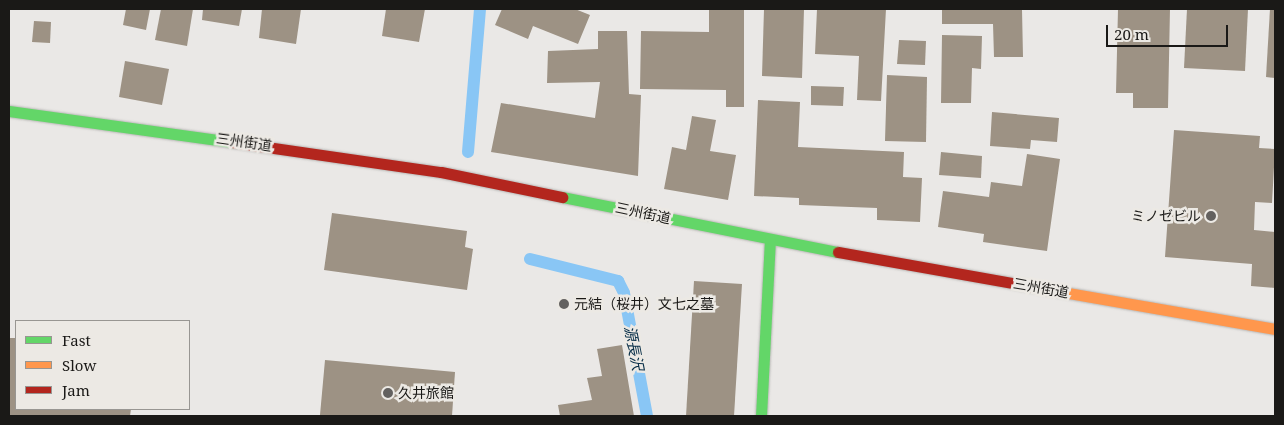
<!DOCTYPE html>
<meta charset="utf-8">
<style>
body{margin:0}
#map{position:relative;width:1284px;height:425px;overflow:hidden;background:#eae8e6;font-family:"Noto Serif","Noto Sans JP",serif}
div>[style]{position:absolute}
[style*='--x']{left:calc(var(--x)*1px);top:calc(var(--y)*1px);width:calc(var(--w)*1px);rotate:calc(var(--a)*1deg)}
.stream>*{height:12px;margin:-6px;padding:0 6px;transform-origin:6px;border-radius:6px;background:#89c6f5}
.building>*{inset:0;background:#9d9284}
.roads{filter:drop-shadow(0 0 1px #b9b8b6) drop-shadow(0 0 1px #b9b8b6)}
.fast>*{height:11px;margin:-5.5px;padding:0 5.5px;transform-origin:5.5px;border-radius:5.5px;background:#63d668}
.slow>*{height:11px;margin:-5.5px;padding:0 5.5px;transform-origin:5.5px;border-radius:5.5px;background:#ff974d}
.jam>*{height:11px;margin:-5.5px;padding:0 5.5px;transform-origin:5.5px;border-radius:5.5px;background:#b3261e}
.dots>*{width:14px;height:14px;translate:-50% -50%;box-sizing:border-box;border:2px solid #ece9e4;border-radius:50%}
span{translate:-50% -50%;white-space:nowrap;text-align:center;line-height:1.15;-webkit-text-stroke:5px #ece9e4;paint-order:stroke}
.street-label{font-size:14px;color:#1a1917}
.poi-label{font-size:14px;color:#1a1917}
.right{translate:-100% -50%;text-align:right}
.left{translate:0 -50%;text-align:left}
.water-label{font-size:15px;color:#062d47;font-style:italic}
.frame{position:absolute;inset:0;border:10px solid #1a1917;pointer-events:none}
.legend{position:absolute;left:15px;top:320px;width:175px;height:90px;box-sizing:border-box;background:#ece9e4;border:1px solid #989692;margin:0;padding:6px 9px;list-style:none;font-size:15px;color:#1a1917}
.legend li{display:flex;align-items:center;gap:10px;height:25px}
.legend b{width:25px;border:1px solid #989692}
.scale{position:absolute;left:1106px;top:25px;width:122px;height:22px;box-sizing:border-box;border:2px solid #1a1917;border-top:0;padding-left:6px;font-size:15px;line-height:18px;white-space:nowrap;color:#1a1917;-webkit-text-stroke:4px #ece9e4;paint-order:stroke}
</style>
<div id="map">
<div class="stream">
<div style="--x:468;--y:152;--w:144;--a:-85.2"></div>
<div style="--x:530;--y:259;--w:91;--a:14"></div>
<div style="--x:618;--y:281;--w:13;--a:63"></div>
<div style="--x:624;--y:293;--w:125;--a:79.4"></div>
</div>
<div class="building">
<div style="clip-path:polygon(126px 9px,150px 9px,146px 30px,123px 25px)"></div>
<div style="clip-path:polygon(161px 9px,193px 9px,187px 46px,155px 40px)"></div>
<div style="clip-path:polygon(203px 9px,242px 9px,239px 26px,202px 20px)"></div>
<div style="clip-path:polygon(262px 9px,301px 9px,296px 44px,259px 38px)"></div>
<div style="clip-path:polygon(386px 9px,425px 9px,419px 42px,382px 36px)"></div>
<div style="clip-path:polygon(502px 9px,575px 9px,590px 15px,578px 44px,533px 26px,528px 39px,495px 25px)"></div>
<div style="clip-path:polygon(709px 9px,744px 9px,744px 107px,726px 107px,726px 90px,640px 89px,641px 31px,709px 32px)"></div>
<div style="clip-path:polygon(764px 9px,804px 9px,802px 78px,762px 76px)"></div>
<div style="clip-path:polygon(817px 9px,886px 9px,881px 101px,857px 100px,859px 56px,815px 54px)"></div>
<div style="clip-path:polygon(942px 9px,1022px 9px,1023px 57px,994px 57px,993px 24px,942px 24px)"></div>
<div style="clip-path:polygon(1118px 9px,1170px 9px,1168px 108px,1133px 108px,1133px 93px,1116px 93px)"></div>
<div style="clip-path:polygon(1187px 9px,1248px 9px,1245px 71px,1184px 68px)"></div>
<div style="clip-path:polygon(1270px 9px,1275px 9px,1275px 78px,1266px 77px)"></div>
<div style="clip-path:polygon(34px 21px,51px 22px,50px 43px,32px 42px)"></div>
<div style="clip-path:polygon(598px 31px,627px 31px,629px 94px,641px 95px,638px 176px,491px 152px,501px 103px,595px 118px,600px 82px,547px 83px,548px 51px,598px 49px)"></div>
<div style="clip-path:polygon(942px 35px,982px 36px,981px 69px,972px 68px,971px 103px,941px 103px)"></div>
<div style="clip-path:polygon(899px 40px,926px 41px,925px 65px,897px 64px)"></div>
<div style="clip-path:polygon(125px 61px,169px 69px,162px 105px,119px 97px)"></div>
<div style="clip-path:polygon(887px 75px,927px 77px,926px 142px,885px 141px)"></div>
<div style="clip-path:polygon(811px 86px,844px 87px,843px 106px,811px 105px)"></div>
<div style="clip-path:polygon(758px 100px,800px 102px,798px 147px,904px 152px,903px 177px,922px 178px,920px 222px,877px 220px,877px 208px,799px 205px,799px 198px,754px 196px)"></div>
<div style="clip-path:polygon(992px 112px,1059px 118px,1057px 142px,1031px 140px,1030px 149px,990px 146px)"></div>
<div style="clip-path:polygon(692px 116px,716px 120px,710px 151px,736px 155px,728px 200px,664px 189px,672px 147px,686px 150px)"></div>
<div style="clip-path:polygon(1174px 130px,1260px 136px,1259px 148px,1275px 149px,1272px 203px,1255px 202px,1254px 230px,1275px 232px,1275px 288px,1251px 286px,1252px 264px,1165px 257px)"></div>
<div style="clip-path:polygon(941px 152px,982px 156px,981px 178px,939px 175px)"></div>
<div style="clip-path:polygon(1027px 154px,1060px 159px,1047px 251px,983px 242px,984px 234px,938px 227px,943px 191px,989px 197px,991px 182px,1022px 186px)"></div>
<div style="clip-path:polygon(332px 213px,467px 231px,465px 247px,473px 249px,467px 290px,324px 270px)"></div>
<div style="clip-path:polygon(694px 281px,742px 284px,734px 416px,686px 416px)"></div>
<div style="clip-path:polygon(9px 338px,16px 338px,16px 409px,131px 409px,130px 416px,9px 416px)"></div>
<div style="clip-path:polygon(622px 345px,634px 416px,560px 416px,558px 405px,592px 400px,587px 378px,602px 376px,597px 349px)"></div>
<div style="clip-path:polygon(325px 360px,455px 372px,452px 416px,320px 415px)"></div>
</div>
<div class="roads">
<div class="fast">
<div style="--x:9;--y:111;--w:225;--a:7.9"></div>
<div style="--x:562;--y:197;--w:281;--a:11.3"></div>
<div style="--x:761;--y:416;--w:176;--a:-87.1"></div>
</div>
<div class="slow">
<div style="--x:1040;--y:288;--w:239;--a:9.9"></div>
</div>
<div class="jam">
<div style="--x:232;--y:142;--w:211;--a:8.2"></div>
<div style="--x:441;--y:172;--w:124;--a:11.7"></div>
<div style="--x:838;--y:252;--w:205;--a:10.1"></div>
</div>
</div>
<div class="dots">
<div style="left:1211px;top:216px;background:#63615f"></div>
<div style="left:564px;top:304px;background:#63615f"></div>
<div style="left:388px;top:393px;background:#63615f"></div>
</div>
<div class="street-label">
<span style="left:244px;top:142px;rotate:8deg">三州街道</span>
<span style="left:643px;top:213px;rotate:12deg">三州街道</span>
<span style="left:1041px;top:288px;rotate:10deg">三州街道</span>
</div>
<div class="poi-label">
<span class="right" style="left:1201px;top:216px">ミノゼビル</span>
<span class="left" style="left:574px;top:304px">元結（桜井）文七之墓</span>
<span class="left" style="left:398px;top:393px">久井旅館</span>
</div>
<div class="water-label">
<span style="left:634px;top:348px;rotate:79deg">源長沢</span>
</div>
<div class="frame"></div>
<ul class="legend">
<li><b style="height:6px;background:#63d668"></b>Fast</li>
<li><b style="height:6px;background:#ff974d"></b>Slow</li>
<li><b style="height:6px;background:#b3261e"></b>Jam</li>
</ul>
<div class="scale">20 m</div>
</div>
